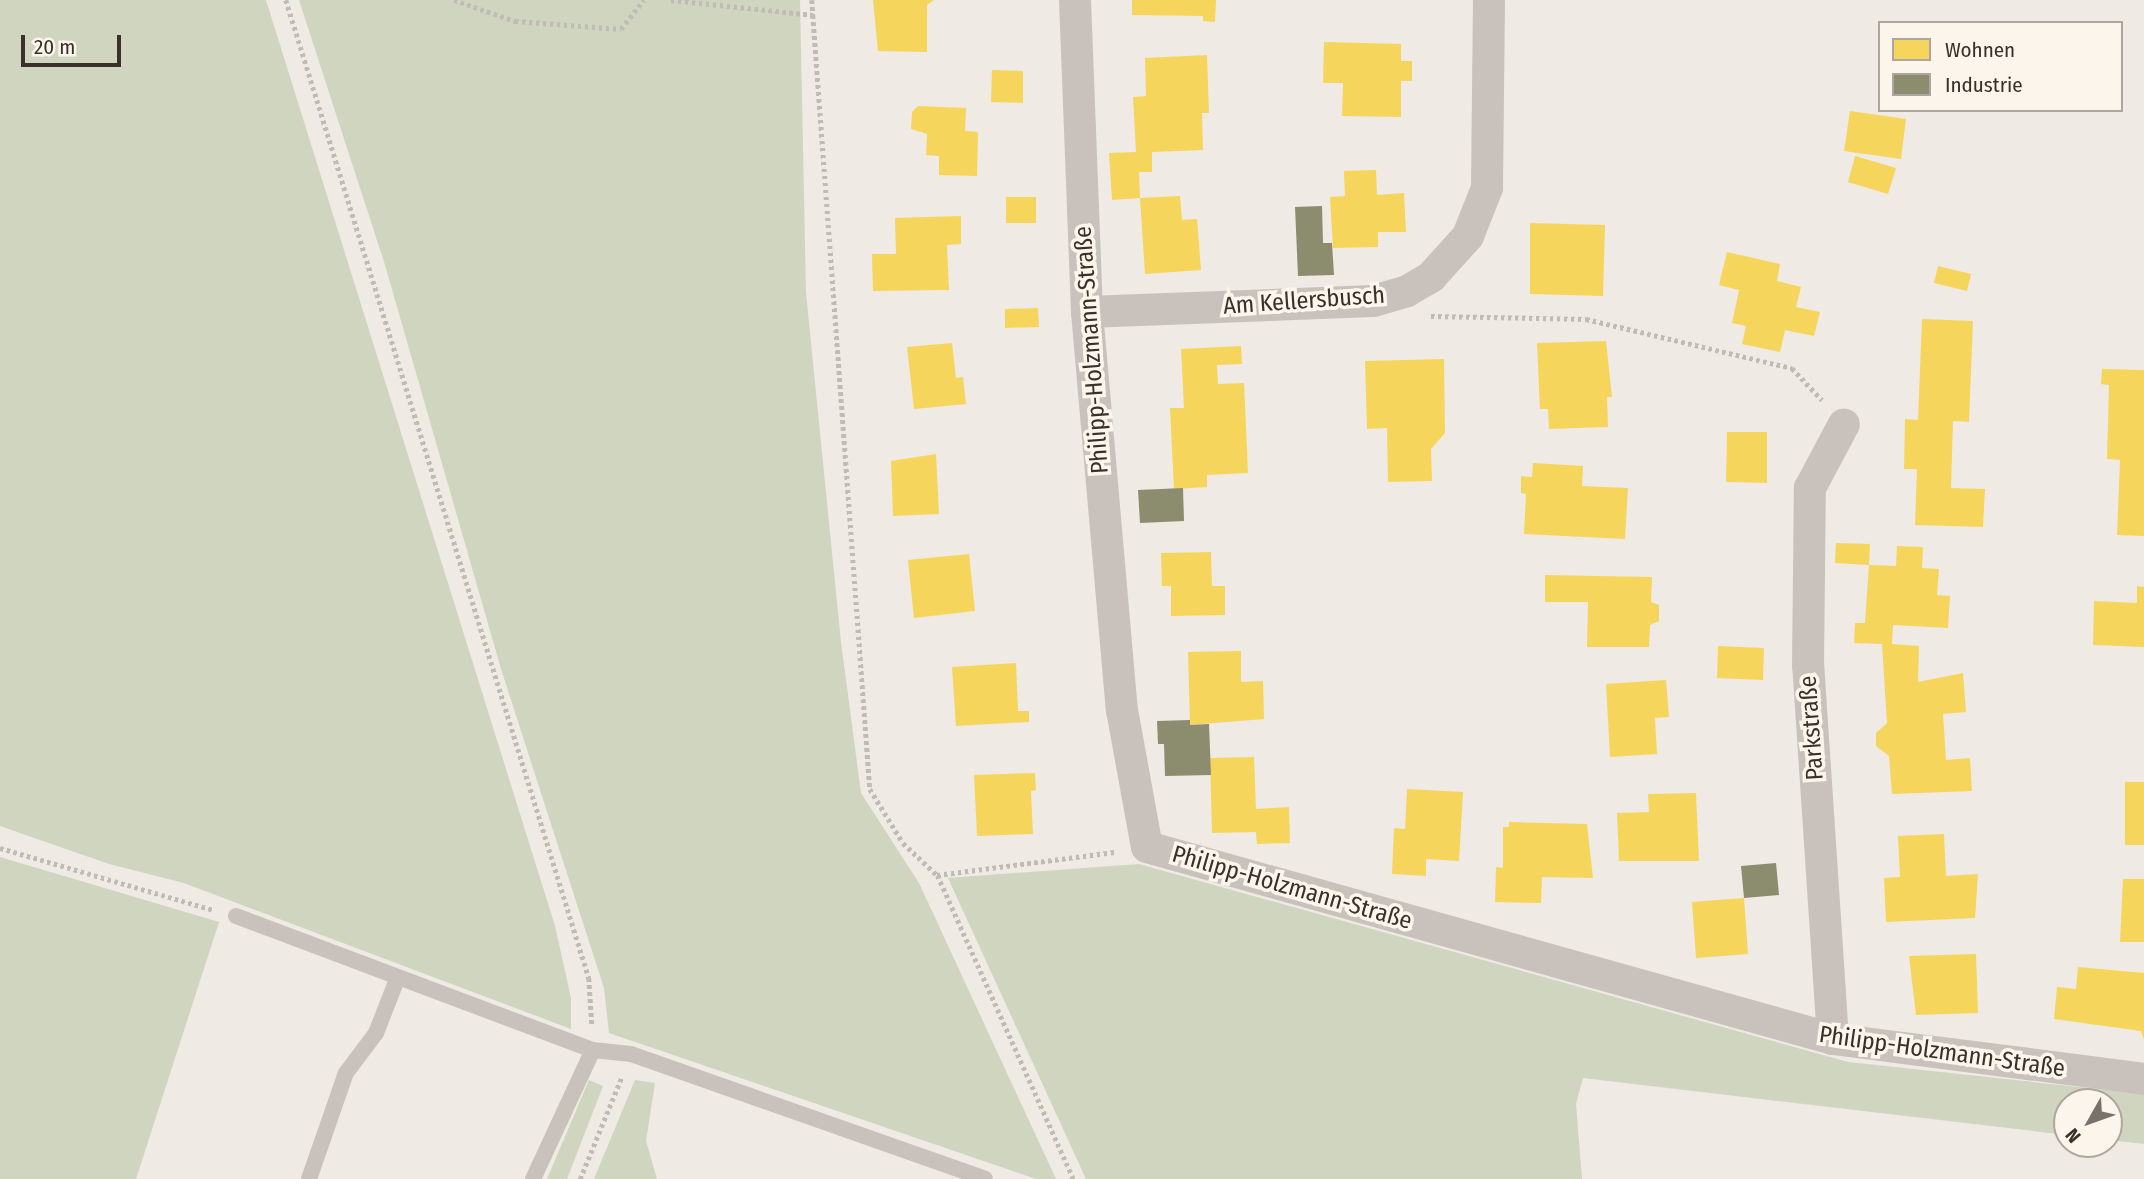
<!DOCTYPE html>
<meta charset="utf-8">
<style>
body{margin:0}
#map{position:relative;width:2144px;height:1179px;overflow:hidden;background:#efeae4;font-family:"Fira Sans Condensed",sans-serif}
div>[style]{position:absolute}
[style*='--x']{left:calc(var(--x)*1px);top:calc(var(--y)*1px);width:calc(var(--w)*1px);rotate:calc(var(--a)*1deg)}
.green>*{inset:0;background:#cfd5be}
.homes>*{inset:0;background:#f6d55c}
.industry>*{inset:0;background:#8c8c6e}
.path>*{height:4.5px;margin-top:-2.25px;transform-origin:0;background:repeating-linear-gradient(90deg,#c1bbb5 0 3.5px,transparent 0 7px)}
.service>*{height:16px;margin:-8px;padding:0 8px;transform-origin:8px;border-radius:8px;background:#c9c2bc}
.minor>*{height:32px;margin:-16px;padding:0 16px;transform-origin:16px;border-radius:16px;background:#c9c2bc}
span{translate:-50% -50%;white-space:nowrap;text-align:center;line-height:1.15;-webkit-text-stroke:7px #fbf5ec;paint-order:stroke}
.street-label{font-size:24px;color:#3a302a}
.legend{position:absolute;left:1878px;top:21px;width:245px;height:91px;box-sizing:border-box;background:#fbf5ec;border:2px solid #aea69e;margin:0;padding:9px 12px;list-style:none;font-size:21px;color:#3a302a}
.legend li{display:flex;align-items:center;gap:14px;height:35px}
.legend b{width:35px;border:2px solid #aea69e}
.north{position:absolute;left:2053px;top:1088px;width:70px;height:70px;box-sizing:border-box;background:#fbf5ec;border:2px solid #aea69e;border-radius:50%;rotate:230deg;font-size:19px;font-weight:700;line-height:28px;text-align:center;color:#3a302a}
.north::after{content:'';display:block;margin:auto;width:24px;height:32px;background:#79716b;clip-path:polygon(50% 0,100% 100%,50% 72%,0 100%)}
.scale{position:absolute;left:21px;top:35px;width:100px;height:32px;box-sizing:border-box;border:4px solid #3a302a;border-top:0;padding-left:9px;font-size:21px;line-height:24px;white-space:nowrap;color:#3a302a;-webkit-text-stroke:5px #fbf5ec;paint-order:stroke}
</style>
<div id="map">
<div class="green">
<div style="clip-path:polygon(0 0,266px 0,555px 926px,571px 998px,571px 1029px,184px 883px,109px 864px,0 826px)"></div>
<div style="clip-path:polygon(299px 0,800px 0,806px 293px,841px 642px,861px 793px,919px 883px,1056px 1179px,1036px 1179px,609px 1033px,604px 988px,501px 669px,385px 265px)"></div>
<div style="clip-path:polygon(0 857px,219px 922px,136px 1179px,0 1179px)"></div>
<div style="clip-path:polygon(1139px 864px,1848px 1062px,2144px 1094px,2144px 1144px,2109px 1140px,2109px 1102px,2067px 1102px,2067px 1135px,1583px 1078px,1576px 1104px,1582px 1179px,1086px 1179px,948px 878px)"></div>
<div style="clip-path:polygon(589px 1080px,603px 1086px,567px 1179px,547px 1179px)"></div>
<div style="clip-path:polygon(635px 1080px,655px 1083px,646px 1141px,657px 1179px,594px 1179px)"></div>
</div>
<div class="homes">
<div style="clip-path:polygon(873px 0,934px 0,927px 5px,927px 52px,878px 51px)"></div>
<div style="clip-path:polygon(1132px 0,1216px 0,1215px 22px,1203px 21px,1203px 16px,1132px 15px)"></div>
<div style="clip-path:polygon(1324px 42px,1401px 44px,1401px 61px,1412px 61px,1412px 81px,1401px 81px,1401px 117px,1342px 116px,1343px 83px,1323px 83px)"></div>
<div style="clip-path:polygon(1207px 55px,1209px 113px,1202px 113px,1203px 150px,1152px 152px,1152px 172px,1139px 172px,1140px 198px,1112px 200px,1109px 153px,1136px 152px,1133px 97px,1146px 96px,1145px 58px)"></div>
<div style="clip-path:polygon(992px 70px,1023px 71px,1023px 103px,991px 102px)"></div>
<div style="clip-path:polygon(918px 106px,966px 108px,965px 131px,978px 132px,977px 176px,939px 175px,939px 156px,926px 155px,927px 134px,911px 129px,912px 112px)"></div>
<div style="clip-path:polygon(1850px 111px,1906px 119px,1901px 159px,1844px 151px)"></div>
<div style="clip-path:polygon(1855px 156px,1896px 168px,1888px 194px,1848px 182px)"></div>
<div style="clip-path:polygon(1376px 170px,1377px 195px,1404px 193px,1406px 232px,1378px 232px,1378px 247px,1333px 248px,1330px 197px,1345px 196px,1344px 171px)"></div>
<div style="clip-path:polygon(1180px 196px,1182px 220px,1197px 219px,1201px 270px,1145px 274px,1140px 198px)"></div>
<div style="clip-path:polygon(1006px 197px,1036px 197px,1036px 223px,1006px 223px)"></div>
<div style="clip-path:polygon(961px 216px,961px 244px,947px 245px,949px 290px,873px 291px,872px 254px,896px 254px,895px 218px)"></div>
<div style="clip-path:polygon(1530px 223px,1605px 225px,1603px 296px,1530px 294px)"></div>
<div style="clip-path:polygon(1727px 252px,1780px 264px,1777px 281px,1801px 287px,1796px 307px,1820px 312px,1814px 336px,1785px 330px,1780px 352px,1742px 344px,1746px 326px,1732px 323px,1739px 290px,1719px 285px)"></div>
<div style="clip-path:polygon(1938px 266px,1971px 274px,1967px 291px,1934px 283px)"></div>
<div style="clip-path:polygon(1038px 308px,1039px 327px,1005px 328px,1005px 309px)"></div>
<div style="clip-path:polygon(1922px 319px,1973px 321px,1969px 422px,1953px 421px,1951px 488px,1985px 489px,1983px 527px,1915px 525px,1917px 469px,1904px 469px,1905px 419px,1918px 420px)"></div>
<div style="clip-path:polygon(1606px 341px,1612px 397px,1607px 397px,1608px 427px,1549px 429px,1548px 409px,1540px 409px,1537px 343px)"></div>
<div style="clip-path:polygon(952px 343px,956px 378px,963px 377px,966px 404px,914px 409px,907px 347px)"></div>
<div style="clip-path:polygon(1241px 346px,1242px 364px,1217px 365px,1218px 384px,1244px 383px,1248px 473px,1207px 475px,1207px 487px,1174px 489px,1170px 408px,1184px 408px,1181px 349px)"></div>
<div style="clip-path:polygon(1444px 359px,1445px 433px,1431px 449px,1432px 481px,1388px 482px,1387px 428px,1367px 429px,1365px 361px)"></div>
<div style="clip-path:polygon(2102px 369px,2144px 370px,2144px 536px,2117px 535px,2120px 460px,2107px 459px,2109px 385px,2101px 384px)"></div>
<div style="clip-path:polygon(1727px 432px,1767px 432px,1767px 483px,1726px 482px)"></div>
<div style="clip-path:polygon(936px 454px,939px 514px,893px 516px,891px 461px)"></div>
<div style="clip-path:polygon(1533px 463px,1583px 466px,1582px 486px,1628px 488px,1625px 539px,1524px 534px,1526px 494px,1521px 493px,1521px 476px,1532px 477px)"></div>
<div style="clip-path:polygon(1836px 543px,1870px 544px,1869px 565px,1835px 563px)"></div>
<div style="clip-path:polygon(1897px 546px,1923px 547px,1922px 568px,1939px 569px,1937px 595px,1950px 596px,1948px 628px,1893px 625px,1892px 644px,1919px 646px,1918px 682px,1963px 673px,1966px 712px,1943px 714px,1946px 760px,1970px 758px,1972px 791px,1892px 794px,1889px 756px,1876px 746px,1876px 733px,1887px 723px,1882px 644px,1854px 643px,1855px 623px,1865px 623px,1869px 565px,1896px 566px)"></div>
<div style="clip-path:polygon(1211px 552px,1212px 586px,1225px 586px,1225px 615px,1171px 616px,1171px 586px,1162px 586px,1161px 553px)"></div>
<div style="clip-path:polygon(969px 554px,975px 611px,914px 618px,908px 560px)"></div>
<div style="clip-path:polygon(1545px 575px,1652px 577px,1651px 602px,1659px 605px,1659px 621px,1650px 625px,1649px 647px,1587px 647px,1588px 602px,1545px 602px)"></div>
<div style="clip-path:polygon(2137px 586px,2144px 587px,2144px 647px,2093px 645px,2094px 601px,2137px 603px)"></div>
<div style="clip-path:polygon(1718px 646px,1764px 648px,1763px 680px,1717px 678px)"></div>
<div style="clip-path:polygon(1241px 651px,1241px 682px,1263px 681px,1264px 719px,1190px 725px,1188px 652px)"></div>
<div style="clip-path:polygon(1016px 663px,1018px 711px,1029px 711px,1029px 722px,956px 726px,952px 667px)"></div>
<div style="clip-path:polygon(1666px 680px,1669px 717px,1655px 718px,1657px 754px,1610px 757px,1606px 684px)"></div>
<div style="clip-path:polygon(1254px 757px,1256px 809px,1289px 807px,1290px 843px,1257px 844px,1256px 832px,1212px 833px,1210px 758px)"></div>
<div style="clip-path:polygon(1035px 773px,1036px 790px,1031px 791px,1033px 834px,977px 836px,974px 775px)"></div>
<div style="clip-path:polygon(2125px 782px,2144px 782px,2144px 845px,2125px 845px)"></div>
<div style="clip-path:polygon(1407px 789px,1463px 792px,1459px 861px,1426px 859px,1426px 876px,1392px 874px,1394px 828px,1405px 829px)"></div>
<div style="clip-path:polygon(1696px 793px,1699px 861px,1619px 861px,1617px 813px,1649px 812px,1648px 794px)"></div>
<div style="clip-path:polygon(1509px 822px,1587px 824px,1593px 878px,1542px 877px,1541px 903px,1495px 902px,1496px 867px,1503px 868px,1503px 827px,1509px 827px)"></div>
<div style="clip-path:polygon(1944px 834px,1946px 876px,1978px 874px,1975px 918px,1886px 922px,1884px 878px,1900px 877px,1898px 836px)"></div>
<div style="clip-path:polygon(2123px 879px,2144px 879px,2144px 942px,2120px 942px)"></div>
<div style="clip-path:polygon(1744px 898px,1748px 954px,1696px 958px,1692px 902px)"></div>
<div style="clip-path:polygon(1976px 954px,1978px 1013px,1916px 1015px,1909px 956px)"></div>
<div style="clip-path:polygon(2078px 967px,2144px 973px,2144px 1040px,2141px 1031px,2054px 1019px,2057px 987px,2076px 989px)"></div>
</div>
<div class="industry">
<div style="clip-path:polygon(1322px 206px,1323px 243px,1332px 243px,1334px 275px,1298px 276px,1295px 207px)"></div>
<div style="clip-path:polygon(1183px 488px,1184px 521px,1140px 523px,1138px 490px)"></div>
<div style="clip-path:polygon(1190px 720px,1190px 725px,1209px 724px,1211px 775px,1165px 776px,1164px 744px,1158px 744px,1157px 721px)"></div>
<div style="clip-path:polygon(1776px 863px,1779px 895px,1744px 898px,1741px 866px)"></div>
</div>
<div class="path">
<div style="--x:286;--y:0;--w:1024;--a:72.79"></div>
<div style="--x:589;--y:978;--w:47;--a:86.3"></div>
<div style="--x:454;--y:0;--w:65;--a:19"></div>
<div style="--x:515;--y:21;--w:106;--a:4.3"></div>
<div style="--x:621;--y:29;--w:37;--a:-52"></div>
<div style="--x:671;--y:0;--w:143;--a:6"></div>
<div style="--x:813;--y:15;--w:776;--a:85.79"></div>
<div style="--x:870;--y:789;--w:63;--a:58.6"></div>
<div style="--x:903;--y:843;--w:47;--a:43.3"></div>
<div style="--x:812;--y:0;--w:15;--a:86"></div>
<div style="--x:1431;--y:316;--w:155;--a:1.1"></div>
<div style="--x:1586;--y:319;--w:212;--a:13.4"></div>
<div style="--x:1792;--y:368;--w:44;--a:46.8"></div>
<div style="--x:0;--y:848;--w:223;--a:16.2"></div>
<div style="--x:580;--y:1179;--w:111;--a:-67.8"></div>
<div style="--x:1073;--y:1179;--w:333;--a:-114.1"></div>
<div style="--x:937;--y:875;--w:179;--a:-7.4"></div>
</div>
<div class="service">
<div style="--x:236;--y:916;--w:381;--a:20.6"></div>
<div style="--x:593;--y:1050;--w:38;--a:6"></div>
<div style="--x:631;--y:1054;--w:375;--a:19.4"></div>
<div style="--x:309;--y:1179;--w:112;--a:-70.8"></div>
<div style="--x:346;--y:1073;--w:50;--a:-53.1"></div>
<div style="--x:376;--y:1033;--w:60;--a:-68.6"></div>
<div style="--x:533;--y:1179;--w:142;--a:-65.1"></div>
</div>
<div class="minor">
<div style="--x:1075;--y:0;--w:312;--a:87.8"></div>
<div style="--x:1087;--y:312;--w:400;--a:85"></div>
<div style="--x:1122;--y:710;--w:139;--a:79.7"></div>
<div style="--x:1147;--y:847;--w:712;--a:15.64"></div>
<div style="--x:1833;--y:1039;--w:314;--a:7.3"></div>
<div style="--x:1087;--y:312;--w:286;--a:-2.2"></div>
<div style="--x:1373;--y:301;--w:35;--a:-16"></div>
<div style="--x:1407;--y:291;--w:28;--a:-30"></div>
<div style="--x:1431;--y:277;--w:55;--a:-47.9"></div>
<div style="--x:1468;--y:236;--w:52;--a:-68.4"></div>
<div style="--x:1487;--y:188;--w:188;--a:-89.4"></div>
<div style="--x:1833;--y:1039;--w:374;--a:-93.8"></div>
<div style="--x:1808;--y:666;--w:178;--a:-89.4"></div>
<div style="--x:1810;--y:488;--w:72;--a:-62"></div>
</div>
<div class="street-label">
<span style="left:1304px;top:301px;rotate:-4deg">Am Kellersbusch</span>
<span style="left:1092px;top:350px;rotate:-94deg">Philipp-Holzmann-Straße</span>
<span style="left:1812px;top:728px;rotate:-94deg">Parkstraße</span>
<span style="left:1292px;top:888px;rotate:16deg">Philipp-Holzmann-Straße</span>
<span style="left:1942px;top:1052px;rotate:8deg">Philipp-Holzmann-Straße</span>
</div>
<ul class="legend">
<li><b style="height:19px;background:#f6d55c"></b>Wohnen</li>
<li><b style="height:19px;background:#8c8c6e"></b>Industrie</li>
</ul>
<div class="north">N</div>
<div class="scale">20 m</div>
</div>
